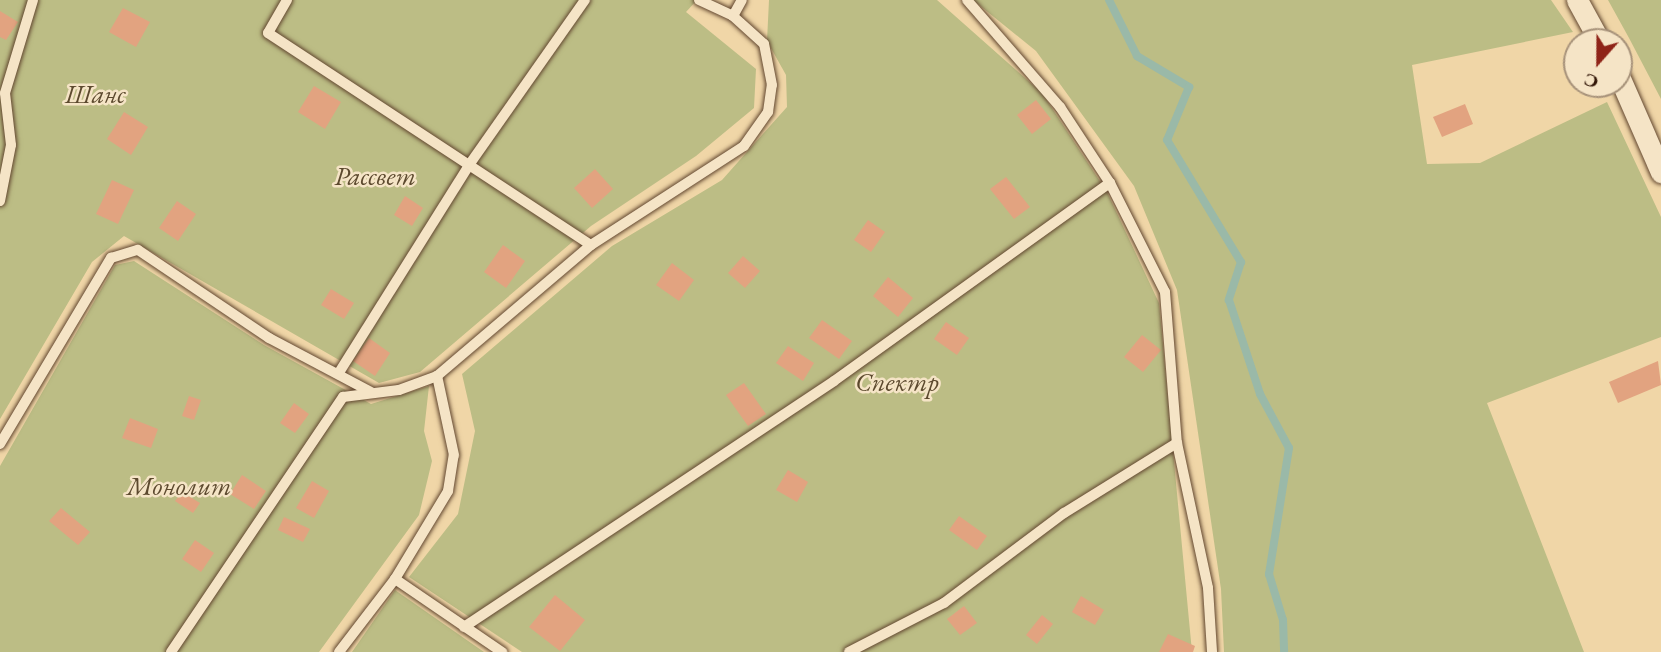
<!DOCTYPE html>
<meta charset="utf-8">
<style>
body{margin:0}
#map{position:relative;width:1661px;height:652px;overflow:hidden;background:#f0d6a7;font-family:"EB Garamond",serif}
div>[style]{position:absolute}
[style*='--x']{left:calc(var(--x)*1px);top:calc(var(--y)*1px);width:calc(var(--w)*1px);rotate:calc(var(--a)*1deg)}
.green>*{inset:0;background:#bcbd85}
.stream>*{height:8px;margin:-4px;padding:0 4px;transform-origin:4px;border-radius:4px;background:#9ab9a8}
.building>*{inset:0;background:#e2a380}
.roads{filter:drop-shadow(0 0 2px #624730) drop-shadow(0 0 2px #624730)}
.lane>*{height:10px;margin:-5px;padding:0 5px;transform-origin:5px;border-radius:5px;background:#f5e4c6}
.street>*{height:21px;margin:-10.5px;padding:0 10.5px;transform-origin:10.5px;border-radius:10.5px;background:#f5e4c6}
span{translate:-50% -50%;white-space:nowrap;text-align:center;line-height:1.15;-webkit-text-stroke:5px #f5e4c6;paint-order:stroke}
.park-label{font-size:26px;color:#5c492e;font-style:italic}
.north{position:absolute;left:1563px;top:28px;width:70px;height:70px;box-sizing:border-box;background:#f5e4c6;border:2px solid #a7927a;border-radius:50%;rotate:201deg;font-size:19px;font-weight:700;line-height:28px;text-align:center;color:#331708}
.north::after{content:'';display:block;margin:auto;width:24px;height:32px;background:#8f2418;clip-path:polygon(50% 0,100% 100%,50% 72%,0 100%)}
</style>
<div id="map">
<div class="green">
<div style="clip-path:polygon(0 0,697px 0,686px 12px,756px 69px,754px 108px,696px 156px,591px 226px,420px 372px,379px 383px,124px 236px,92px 262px,0 419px)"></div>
<div style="clip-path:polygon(769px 0,937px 0,1042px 93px,1107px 192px,1159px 303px,1192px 652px,522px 652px,409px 577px,458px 514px,475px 431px,462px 374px,612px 246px,722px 180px,787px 107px,786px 75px,767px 41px)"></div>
<div style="clip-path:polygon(973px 0,1551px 0,1573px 32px,1412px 65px,1427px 164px,1480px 163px,1607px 102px,1661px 217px,1661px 337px,1487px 403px,1584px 652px,1224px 652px,1221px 589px,1177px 290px,1134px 186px,1036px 51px)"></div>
<div style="clip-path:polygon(1608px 0,1661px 0,1661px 99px,1629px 38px)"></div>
<div style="clip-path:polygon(134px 261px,264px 345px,371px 404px,429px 386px,424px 431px,432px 461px,419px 515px,319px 652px,0 652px,0 466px,115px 265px)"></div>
<div style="clip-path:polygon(395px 590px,484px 652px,352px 652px)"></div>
</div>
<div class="stream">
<div style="--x:1109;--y:0;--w:63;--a:63.4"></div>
<div style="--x:1137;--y:56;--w:61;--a:30.8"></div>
<div style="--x:1189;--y:87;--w:57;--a:112.5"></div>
<div style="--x:1167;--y:140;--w:143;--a:58.8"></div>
<div style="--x:1241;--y:262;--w:40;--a:108"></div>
<div style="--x:1229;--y:300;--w:99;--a:71.7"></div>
<div style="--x:1260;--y:394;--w:61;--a:61.8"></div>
<div style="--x:1289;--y:448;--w:128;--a:99"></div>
<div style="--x:1269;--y:574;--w:48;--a:73.1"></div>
<div style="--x:1283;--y:620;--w:32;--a:88"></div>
</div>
<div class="building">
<div style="clip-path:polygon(123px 8px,150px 22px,136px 47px,109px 32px)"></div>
<div style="clip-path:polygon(0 11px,18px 22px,6px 40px,0 37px)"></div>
<div style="clip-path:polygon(314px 86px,341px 102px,325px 129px,298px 112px)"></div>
<div style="clip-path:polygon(1036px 100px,1051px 119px,1032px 134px,1017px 115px)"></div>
<div style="clip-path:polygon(1465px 104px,1473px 124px,1442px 137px,1433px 117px)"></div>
<div style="clip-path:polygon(124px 112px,148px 127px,131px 155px,107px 139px)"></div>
<div style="clip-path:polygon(595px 169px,613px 189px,592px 208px,574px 188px)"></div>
<div style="clip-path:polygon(1006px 177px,1030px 207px,1014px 219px,990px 189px)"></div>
<div style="clip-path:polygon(112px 180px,134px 190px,118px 224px,96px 214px)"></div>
<div style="clip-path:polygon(405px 196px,423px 208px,412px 226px,394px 215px)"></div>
<div style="clip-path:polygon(177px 201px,196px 214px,178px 241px,159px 228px)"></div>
<div style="clip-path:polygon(868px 220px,885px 232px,871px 252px,854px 240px)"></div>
<div style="clip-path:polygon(503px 245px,525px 261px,506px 288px,484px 272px)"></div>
<div style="clip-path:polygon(743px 256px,760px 271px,745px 288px,728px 273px)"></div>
<div style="clip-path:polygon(672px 263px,694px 280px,679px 301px,656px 285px)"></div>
<div style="clip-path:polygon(888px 277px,913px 298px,898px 317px,873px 296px)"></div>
<div style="clip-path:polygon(331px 289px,354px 303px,344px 319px,321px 305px)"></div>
<div style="clip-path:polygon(822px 320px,852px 341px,839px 359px,809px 338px)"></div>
<div style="clip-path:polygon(946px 322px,969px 338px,957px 355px,934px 339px)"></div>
<div style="clip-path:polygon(1142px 335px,1161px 350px,1143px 372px,1124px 357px)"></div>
<div style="clip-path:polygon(369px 338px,390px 353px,375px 376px,353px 361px)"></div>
<div style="clip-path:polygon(788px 346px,814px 363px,803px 381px,776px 363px)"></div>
<div style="clip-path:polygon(1658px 361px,1661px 385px,1618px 403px,1609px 382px)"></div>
<div style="clip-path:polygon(744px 383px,766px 414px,748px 426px,726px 395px)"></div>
<div style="clip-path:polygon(189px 396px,201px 400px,194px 420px,182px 416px)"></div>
<div style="clip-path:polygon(294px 403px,309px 414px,295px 433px,280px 423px)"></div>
<div style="clip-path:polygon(130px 418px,158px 429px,151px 448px,122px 438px)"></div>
<div style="clip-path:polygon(788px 470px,808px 482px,797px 502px,776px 490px)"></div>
<div style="clip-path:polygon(242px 475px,266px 491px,254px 509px,230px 494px)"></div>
<div style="clip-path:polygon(312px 481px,329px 491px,314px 518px,296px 508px)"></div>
<div style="clip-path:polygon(182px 492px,200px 503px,193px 513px,175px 501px)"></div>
<div style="clip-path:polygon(61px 508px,90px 532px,78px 545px,49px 521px)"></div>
<div style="clip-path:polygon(959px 516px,987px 536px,977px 550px,949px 530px)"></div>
<div style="clip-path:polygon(284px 517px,310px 529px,303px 542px,278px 530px)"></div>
<div style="clip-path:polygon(195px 540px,214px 553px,201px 572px,182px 559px)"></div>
<div style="clip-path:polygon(555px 595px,585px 620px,560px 651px,529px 627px)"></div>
<div style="clip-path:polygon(1081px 596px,1104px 610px,1095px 625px,1072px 612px)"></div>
<div style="clip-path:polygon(964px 606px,977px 623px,960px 635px,947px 619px)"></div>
<div style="clip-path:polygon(1042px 615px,1053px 624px,1037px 644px,1026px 635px)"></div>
<div style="clip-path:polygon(1168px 634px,1195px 646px,1193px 652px,1159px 652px)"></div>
</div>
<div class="roads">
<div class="lane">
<div style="--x:287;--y:0;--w:38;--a:120"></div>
<div style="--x:268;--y:33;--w:386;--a:33.3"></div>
<div style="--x:699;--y:0;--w:38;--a:25"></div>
<div style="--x:733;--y:16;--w:18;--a:-61"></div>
<div style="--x:967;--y:0;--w:142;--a:49"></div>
<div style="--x:1060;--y:107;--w:91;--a:56.7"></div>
<div style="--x:0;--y:201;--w:57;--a:-78.9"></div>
<div style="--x:11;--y:145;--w:52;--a:-96.6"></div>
<div style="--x:5;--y:93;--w:97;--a:-73.2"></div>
<div style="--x:340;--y:371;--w:243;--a:-57.9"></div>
<div style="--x:469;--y:165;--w:202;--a:-54.9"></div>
<div style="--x:0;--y:444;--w:217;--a:-59.2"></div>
<div style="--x:111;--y:258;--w:28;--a:-17"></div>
<div style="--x:138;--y:250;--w:158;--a:33.9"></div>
<div style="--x:269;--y:338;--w:115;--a:27.9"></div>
<div style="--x:395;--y:579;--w:130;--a:34.3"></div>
<div style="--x:464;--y:627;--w:444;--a:-33.6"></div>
<div style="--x:834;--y:381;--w:340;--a:-35.7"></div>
<div style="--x:1110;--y:183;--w:122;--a:63.2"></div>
<div style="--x:1165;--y:292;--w:151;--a:85.5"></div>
<div style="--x:1177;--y:443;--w:148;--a:77.9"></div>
<div style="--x:1208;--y:588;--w:64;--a:86.4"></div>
<div style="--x:171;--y:652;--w:308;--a:-56"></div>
<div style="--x:343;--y:397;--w:56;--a:-7.1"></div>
<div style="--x:399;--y:390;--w:40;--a:-20.2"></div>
<div style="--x:437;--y:376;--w:202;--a:-40.4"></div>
<div style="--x:591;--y:245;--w:182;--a:-32.9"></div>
<div style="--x:744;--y:146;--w:42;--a:-54.8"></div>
<div style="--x:768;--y:112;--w:27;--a:-82"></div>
<div style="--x:772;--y:85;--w:42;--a:-101"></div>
<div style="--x:764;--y:44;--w:42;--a:-137.9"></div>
<div style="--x:339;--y:652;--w:92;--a:-52.5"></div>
<div style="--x:395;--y:579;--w:103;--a:-58.9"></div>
<div style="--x:448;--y:491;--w:36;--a:-81"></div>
<div style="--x:454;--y:455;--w:81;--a:-102.1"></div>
<div style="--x:849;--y:652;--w:107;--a:-27.3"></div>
<div style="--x:944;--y:603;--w:150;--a:-36.9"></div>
<div style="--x:1064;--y:513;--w:133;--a:-31.8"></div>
</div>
<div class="street">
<div style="--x:1577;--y:0;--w:48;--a:61.3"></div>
<div style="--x:1619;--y:76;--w:105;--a:66.4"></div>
</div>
</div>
<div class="park-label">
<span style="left:95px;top:95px">Шанс</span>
<span style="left:375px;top:177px">Рассвет</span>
<span style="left:897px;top:383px">Спектр</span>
<span style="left:179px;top:487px">Монолит</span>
</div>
<div class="north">С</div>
</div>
